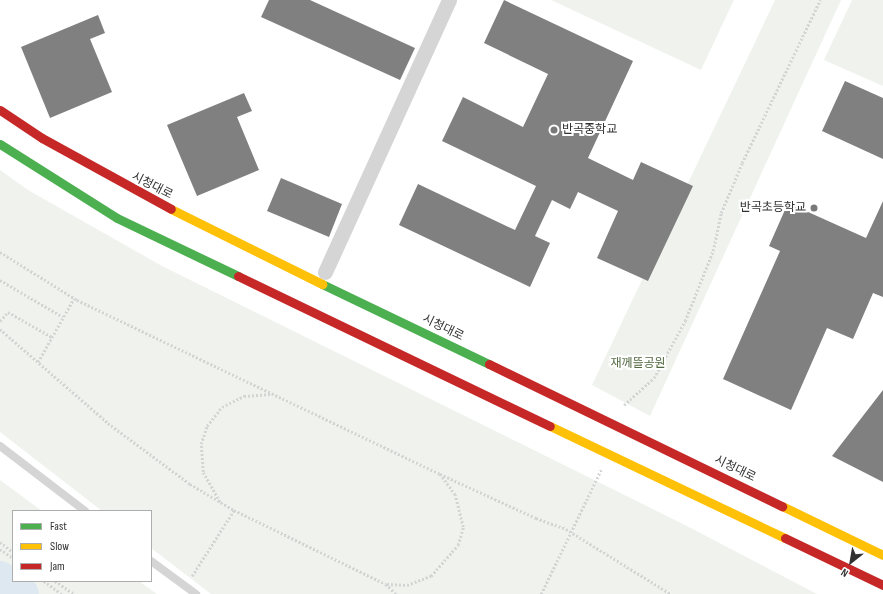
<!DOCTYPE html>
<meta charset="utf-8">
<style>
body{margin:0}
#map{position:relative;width:883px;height:594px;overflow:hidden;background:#fff;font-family:"Sofia Sans Condensed","Noto Sans KR",sans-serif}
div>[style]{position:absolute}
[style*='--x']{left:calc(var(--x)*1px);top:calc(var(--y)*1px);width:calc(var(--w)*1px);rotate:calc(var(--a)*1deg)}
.green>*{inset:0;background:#f0f3ed}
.river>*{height:34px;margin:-17px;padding:0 17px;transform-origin:17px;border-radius:17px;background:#dde8f0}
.building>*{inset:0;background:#808080}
.path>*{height:2.5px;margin-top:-1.25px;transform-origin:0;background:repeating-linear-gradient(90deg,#d4d4d4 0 2px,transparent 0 4px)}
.lane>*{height:8px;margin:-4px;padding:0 4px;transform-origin:4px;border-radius:4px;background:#d5d5d5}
.street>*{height:15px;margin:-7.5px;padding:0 7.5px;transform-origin:7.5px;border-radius:7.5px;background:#d5d5d5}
.fast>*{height:9px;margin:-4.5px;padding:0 4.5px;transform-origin:4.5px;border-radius:4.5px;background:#4caf50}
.slow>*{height:9px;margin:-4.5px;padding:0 4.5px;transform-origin:4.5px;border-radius:4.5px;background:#ffc107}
.jam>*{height:9px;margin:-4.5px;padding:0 4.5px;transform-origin:4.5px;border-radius:4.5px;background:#c62828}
.path-bridge>*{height:2.5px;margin-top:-1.25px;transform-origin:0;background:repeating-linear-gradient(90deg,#d4d4d4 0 2px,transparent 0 4px)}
.dots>*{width:11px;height:11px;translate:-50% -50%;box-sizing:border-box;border:2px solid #fff;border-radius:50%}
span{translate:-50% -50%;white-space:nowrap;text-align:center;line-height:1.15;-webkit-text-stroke:4px #fff;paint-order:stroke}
.poi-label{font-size:12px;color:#313131}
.left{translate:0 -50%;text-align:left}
.right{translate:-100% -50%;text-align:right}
.street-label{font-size:12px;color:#313131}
.park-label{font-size:12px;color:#536942}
.legend{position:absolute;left:12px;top:510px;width:140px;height:72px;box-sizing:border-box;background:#fff;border:1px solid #adadad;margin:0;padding:5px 7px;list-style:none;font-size:12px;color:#313131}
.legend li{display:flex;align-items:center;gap:8px;height:20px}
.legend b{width:20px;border:1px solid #adadad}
.north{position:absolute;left:831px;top:542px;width:40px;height:40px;-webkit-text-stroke:3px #fff;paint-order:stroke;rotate:211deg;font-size:11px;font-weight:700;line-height:16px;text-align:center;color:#313131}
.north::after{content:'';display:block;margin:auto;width:14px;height:18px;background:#313131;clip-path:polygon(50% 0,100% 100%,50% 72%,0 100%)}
</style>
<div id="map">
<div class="green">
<div style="clip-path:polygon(551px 0,734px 0,701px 70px)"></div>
<div style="clip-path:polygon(775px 0,841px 0,650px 416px,592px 385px)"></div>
<div style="clip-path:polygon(852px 0,883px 0,883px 86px,824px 60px)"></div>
<div style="clip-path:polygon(0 170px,28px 190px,162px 266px,683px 524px,817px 594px,211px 594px,151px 548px,151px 511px,102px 511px,0 432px)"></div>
<div style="clip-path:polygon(0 480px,42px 511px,13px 511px,13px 581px,139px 581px,157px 594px,0 594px)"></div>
</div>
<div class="river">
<div style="--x:0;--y:578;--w:27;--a:36"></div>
</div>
<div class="building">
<div style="clip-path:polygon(269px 0,310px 0,415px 48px,400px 80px,261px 17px)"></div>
<div style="clip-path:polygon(504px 0,633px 61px,588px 158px,633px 180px,641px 162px,693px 186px,648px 281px,597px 258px,618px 211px,578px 192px,570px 209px,552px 200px,535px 236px,550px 243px,530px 287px,399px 225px,418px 184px,515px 230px,536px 186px,442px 141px,463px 97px,523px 127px,548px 74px,484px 43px)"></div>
<div style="clip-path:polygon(98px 15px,105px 33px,90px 39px,112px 92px,50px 118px,21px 47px)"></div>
<div style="clip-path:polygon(845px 81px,883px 98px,883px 159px,822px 131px)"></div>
<div style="clip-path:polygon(244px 93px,252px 111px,237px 117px,259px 170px,197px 196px,167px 125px)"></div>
<div style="clip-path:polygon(281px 178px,342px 204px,329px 237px,267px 211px)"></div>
<div style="clip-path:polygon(883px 201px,883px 297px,873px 293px,853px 339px,827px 328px,791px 410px,723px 379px,780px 251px,769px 246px,788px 203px,866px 238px)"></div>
<div style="clip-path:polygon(883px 390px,883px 482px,832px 456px)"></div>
</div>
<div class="path">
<div style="--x:0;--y:252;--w:91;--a:31.9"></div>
<div style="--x:77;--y:300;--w:403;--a:25.6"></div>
<div style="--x:440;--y:474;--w:106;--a:24.6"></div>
<div style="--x:536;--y:518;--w:32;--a:20"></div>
<div style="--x:566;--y:529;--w:123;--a:31.8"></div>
<div style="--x:0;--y:280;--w:73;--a:30.4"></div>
<div style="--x:0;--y:321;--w:12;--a:-48"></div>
<div style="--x:8;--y:312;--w:51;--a:29.6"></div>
<div style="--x:0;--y:329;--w:143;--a:41"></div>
<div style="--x:108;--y:423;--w:102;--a:36.6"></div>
<div style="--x:190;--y:484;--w:51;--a:30.6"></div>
<div style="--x:234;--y:510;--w:169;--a:26"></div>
<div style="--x:386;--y:584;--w:14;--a:45"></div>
<div style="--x:38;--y:362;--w:73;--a:-60.6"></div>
<div style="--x:624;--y:405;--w:40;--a:-42"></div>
<div style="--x:654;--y:378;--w:65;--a:-61.5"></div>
<div style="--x:685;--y:321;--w:75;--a:-68.2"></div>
<div style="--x:713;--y:251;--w:39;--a:-78"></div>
<div style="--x:721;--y:213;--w:54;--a:-67.2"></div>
<div style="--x:742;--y:163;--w:181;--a:-64.4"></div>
<div style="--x:220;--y:502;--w:34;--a:-120"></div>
<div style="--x:203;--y:472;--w:28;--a:-94"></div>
<div style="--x:201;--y:444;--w:19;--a:-72"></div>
<div style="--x:207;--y:426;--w:24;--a:-52"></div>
<div style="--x:222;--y:407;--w:25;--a:-27"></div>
<div style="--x:244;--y:396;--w:27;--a:-4"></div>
<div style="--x:0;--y:542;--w:16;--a:38"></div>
<div style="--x:0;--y:549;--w:16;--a:35"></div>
<div style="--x:192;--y:576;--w:78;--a:-57.5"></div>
<div style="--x:44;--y:581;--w:22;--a:36"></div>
<div style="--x:55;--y:581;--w:23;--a:34"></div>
<div style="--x:387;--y:584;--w:20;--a:3"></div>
<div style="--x:407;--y:585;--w:26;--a:-21"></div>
<div style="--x:431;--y:576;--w:41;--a:-48.9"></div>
<div style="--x:458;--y:545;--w:19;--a:-74"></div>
<div style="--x:463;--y:527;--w:33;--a:-104"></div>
<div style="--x:455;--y:495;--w:26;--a:-126"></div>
</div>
<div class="lane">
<div style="--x:0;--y:446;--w:107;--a:37.4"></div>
<div style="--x:151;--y:561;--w:56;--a:36.3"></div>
</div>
<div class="street">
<div style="--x:325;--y:272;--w:299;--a:-65.5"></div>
</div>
<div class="fast">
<div style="--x:0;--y:144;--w:138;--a:32.3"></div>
<div style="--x:117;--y:218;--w:134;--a:25.6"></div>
<div style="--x:322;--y:284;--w:185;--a:25.6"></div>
</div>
<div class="slow">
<div style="--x:171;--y:209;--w:169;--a:26.4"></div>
<div style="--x:550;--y:426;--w:260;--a:25.5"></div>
<div style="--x:782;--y:506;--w:112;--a:25.9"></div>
</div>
<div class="jam">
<div style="--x:0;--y:110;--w:50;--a:33.7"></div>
<div style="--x:42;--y:138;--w:147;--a:28.8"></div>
<div style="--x:238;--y:276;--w:346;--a:25.7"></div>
<div style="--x:489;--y:364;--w:326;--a:25.9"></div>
<div style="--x:785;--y:538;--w:109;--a:25.6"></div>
</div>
<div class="path-bridge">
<div style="--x:541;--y:594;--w:138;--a:-64.2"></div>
</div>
<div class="dots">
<div style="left:554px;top:130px;background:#797979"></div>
<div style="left:814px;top:208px;background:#797979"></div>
</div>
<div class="poi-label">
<span class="left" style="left:562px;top:130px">반곡중학교</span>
<span class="right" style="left:806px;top:208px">반곡초등학교</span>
</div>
<div class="street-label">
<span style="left:152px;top:186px;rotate:27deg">시청대로</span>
<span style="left:443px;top:328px;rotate:26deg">시청대로</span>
<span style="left:735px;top:469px;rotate:26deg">시청대로</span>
</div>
<div class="park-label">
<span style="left:638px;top:364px">재께뜰공원</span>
</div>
<ul class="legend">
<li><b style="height:5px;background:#4caf50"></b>Fast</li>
<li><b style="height:5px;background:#ffc107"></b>Slow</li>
<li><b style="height:5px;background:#c62828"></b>Jam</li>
</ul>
<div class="north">N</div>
</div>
